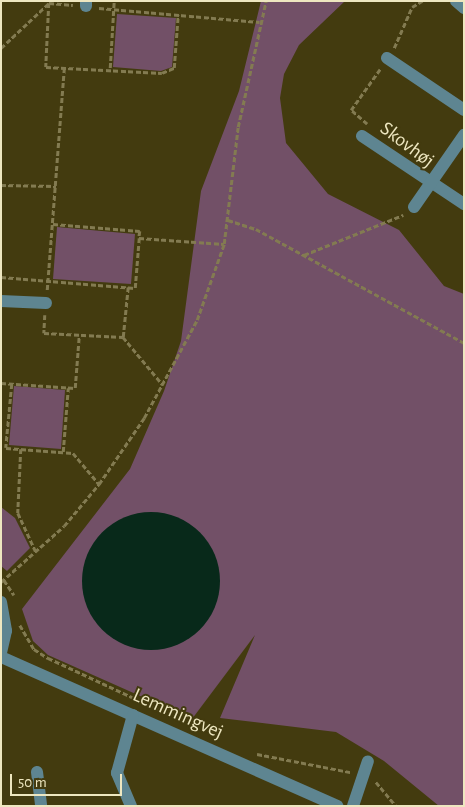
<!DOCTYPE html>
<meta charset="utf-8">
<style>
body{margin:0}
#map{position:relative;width:465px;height:807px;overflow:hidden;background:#433b0f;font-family:"Alegreya Sans",sans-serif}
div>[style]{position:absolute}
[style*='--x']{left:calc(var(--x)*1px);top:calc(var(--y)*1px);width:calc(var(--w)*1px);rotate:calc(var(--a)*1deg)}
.green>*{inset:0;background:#725067}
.water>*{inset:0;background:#08291a}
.round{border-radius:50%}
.path>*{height:2.5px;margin-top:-1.25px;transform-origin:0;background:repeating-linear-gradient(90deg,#837b51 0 5px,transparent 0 7.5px)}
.minor>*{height:12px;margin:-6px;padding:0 6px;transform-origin:6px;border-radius:6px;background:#5e8591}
span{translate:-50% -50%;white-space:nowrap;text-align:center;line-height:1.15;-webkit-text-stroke:4px #433b0f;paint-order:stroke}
.street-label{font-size:20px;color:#eee7c0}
.frame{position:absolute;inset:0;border:2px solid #eee7c0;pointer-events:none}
.scale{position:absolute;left:10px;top:774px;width:112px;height:22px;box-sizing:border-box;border:2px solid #eee7c0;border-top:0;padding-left:6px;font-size:15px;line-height:18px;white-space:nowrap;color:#eee7c0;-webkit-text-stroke:4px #433b0f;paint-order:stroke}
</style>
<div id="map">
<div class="green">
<div style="clip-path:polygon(261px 1px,345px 1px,299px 45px,284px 74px,280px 98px,286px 143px,328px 194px,399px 230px,444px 286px,464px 294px,464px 806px,439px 806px,384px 761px,336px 732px,220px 718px,255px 635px,192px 719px,48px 655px,33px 641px,22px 609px,130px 469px,164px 391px,181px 341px,201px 191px,239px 91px)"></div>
<div style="clip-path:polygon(117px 14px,176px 18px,172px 67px,161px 71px,113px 67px)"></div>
<div style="clip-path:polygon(57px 227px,135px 234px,131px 284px,53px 279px)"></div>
<div style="clip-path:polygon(14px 386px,65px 390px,61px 449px,9px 445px)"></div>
<div style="clip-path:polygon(1px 507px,15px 518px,30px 548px,7px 571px,1px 566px)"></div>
</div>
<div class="water">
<div class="round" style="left:82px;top:512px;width:138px;height:138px"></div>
</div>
<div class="path">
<div style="--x:49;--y:3;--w:64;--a:92.7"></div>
<div style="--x:46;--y:67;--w:116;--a:3"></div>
<div style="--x:162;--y:73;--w:13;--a:-23"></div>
<div style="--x:174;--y:68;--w:53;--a:-85.7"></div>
<div style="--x:99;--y:8;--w:161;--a:5"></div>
<div style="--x:1;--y:48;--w:66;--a:-43.2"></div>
<div style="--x:49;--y:3;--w:24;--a:5"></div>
<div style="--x:394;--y:48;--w:45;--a:-66.3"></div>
<div style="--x:412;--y:7;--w:12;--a:-31"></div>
<div style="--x:110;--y:68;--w:67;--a:-86.6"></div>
<div style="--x:367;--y:124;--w:21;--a:-139"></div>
<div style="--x:351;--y:110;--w:50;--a:-54.7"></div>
<div style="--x:1;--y:185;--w:55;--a:1"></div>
<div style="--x:228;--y:220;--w:29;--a:18"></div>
<div style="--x:256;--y:229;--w:237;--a:28.7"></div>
<div style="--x:53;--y:224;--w:87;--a:4.6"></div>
<div style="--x:140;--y:231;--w:7;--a:98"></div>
<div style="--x:304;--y:255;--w:107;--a:-22"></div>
<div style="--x:1;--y:277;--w:134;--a:4.7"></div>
<div style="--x:135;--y:288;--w:50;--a:-85.4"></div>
<div style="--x:139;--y:238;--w:85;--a:4"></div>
<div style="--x:47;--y:290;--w:223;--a:-85.6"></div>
<div style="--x:45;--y:315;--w:18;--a:93"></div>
<div style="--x:44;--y:333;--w:79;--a:2.9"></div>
<div style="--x:123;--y:337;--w:62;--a:50.2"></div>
<div style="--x:123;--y:337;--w:50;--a:-84.3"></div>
<div style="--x:1;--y:383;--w:74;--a:3.9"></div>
<div style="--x:75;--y:388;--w:52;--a:-85.6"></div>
<div style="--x:12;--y:384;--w:64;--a:95.4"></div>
<div style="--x:6;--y:448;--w:67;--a:4.3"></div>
<div style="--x:73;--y:453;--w:40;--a:50"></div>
<div style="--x:21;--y:449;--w:64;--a:92.7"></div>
<div style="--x:18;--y:513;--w:43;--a:65.2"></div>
<div style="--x:63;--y:452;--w:64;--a:-85.5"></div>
<div style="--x:4;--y:580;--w:18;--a:56"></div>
<div style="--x:1;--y:582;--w:84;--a:-41.6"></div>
<div style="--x:64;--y:526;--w:55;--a:-50.2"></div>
<div style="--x:99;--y:484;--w:80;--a:-55.7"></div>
<div style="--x:144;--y:418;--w:111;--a:-61.6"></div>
<div style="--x:197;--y:320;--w:81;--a:-70.4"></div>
<div style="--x:224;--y:244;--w:118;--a:-83.2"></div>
<div style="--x:238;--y:127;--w:129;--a:-77.5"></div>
<div style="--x:20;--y:625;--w:28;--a:60"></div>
<div style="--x:34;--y:649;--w:17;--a:33"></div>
<div style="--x:48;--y:658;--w:130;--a:25"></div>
<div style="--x:257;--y:754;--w:95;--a:11"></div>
<div style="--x:376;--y:782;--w:31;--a:50"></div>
</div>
<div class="minor">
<div style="--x:456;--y:1;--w:11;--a:41"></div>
<div style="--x:86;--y:6;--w:5;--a:-90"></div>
<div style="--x:387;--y:58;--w:93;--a:34"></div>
<div style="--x:362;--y:136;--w:123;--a:33.7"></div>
<div style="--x:414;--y:207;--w:88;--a:-55.2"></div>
<div style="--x:1;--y:301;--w:45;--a:2.5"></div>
<div style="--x:1;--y:602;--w:29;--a:80"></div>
<div style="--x:6;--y:631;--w:23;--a:103"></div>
<div style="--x:1;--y:657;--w:368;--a:23.9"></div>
<div style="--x:37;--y:772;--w:34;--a:83"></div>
<div style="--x:131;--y:806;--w:36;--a:-113"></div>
<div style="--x:117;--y:773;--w:60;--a:-74.6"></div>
<div style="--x:353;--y:806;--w:47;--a:-71.6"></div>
</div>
<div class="street-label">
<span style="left:407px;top:145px;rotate:37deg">Skovhøj</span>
<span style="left:178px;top:714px;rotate:24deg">Lemmingvej</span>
</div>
<div class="frame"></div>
<div class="scale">50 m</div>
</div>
